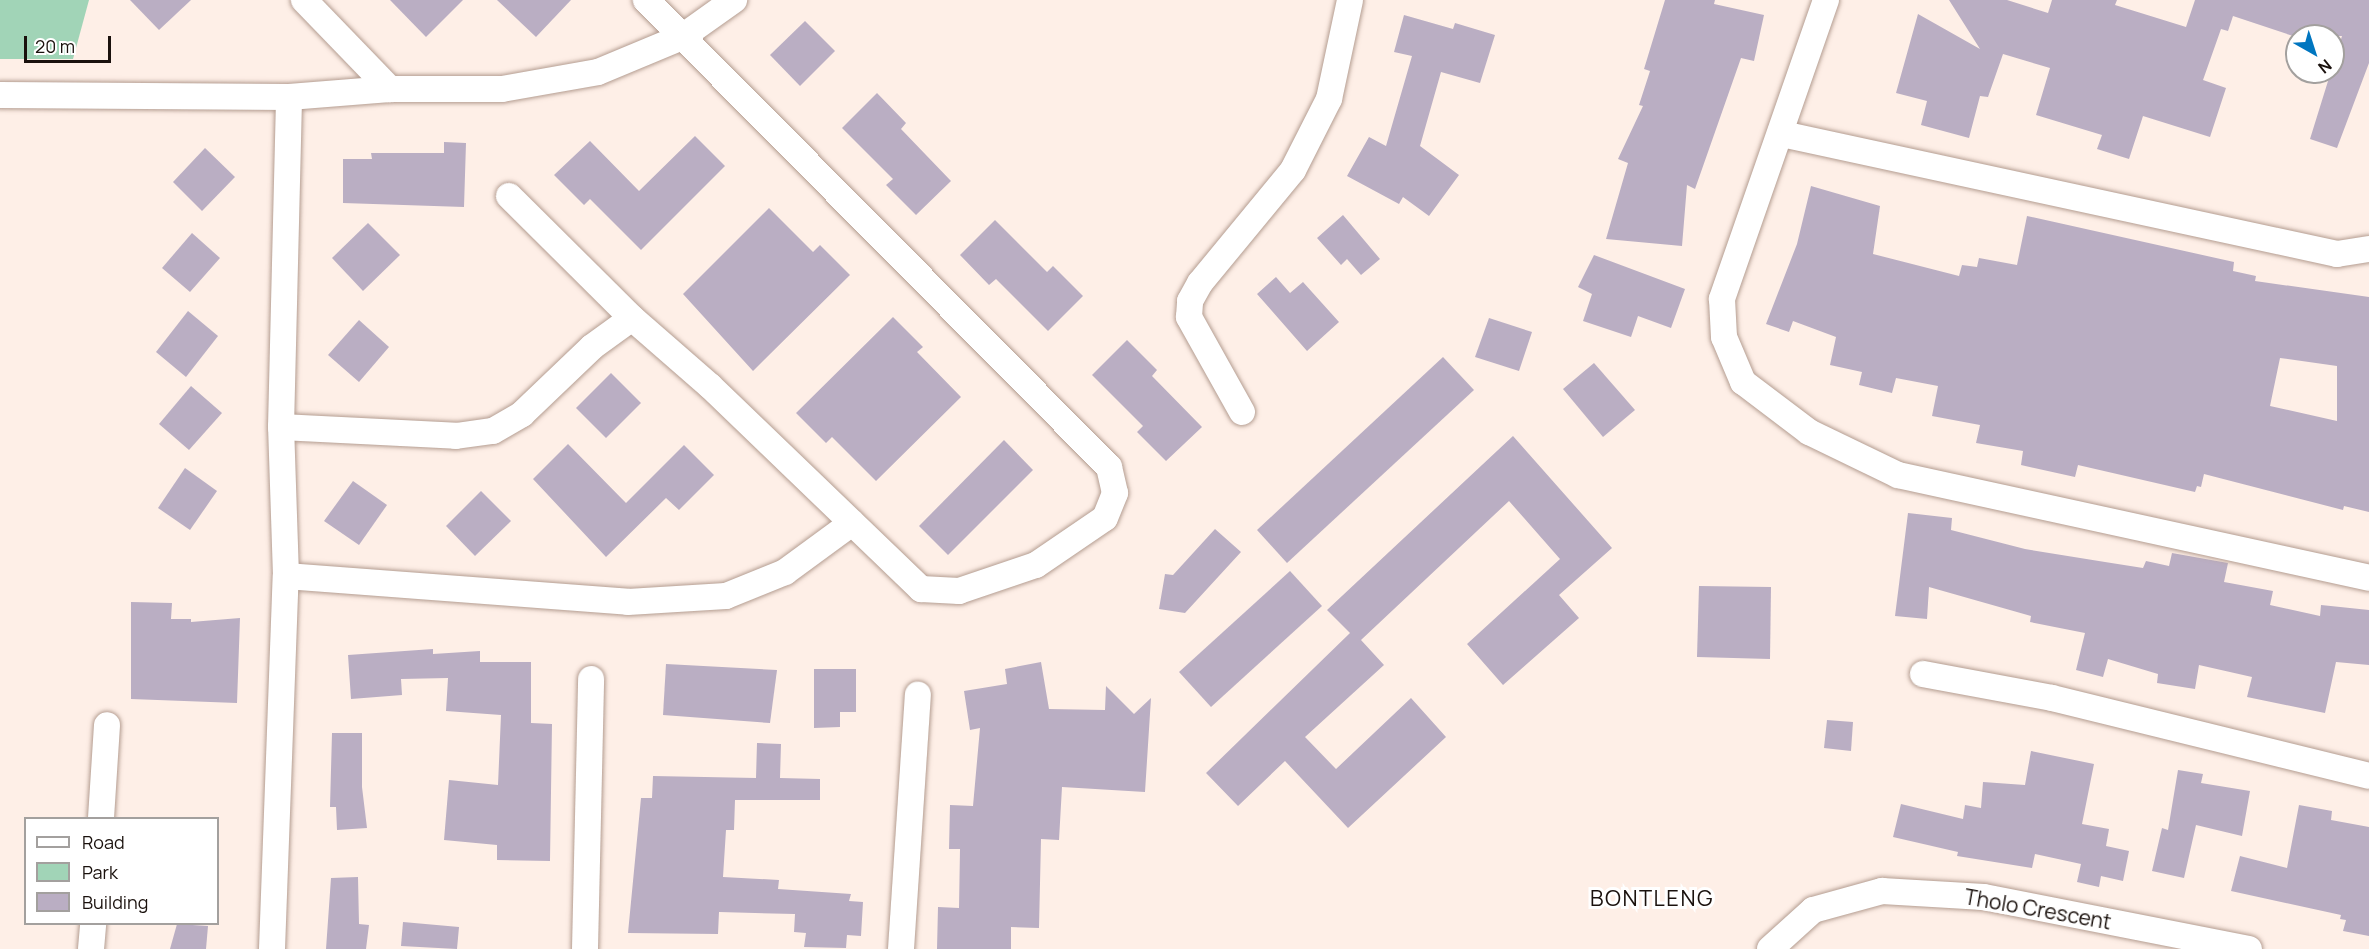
<!DOCTYPE html>
<style>
body{margin:0}
#map{position:relative;width:2369px;height:949px;overflow:hidden;background:#feefe7;font-family:Manrope,sans-serif}
div>[style]{position:absolute}
[style*='--x']{left:calc(var(--x)*1px);top:calc(var(--y)*1px);width:calc(var(--w)*1px);rotate:calc(var(--a)*1deg)}
.green>*{inset:0;background:#a1d4b7}
.building>*{inset:0;background:#baaec3}
.roads{filter:drop-shadow(0 0 2px #b49d91) drop-shadow(0 0 2px #b49d91)}
.minor>*{height:26px;margin:-13px;padding:0 13px;transform-origin:13px;border-radius:13px;background:#fff}
span{translate:-50% -50%;white-space:nowrap;text-align:center;line-height:1.15;-webkit-text-stroke:6px #fff;paint-order:stroke}
.street-label{font-size:21px;color:#1a110d}
.neighbourhood-label{font-size:22px;color:#1a110d;letter-spacing:1.5px}
.legend{position:absolute;left:24px;top:817px;width:195px;height:108px;box-sizing:border-box;background:#fff;border:2px solid #a3a09e;margin:0;padding:8px 10px;list-style:none;font-size:18px;color:#1a110d}
.legend li{display:flex;align-items:center;gap:12px;height:30px}
.legend b{width:30px;border:2px solid #a3a09e}
.north{position:absolute;left:2285px;top:24px;width:60px;height:60px;box-sizing:border-box;background:#fff;border:2px solid #a3a09e;border-radius:50%;rotate:141deg;font-size:16px;font-weight:700;line-height:24px;text-align:center;color:#1a110d}
.north::after{content:'';display:block;margin:auto;width:21px;height:27px;background:#0076c0;clip-path:polygon(50% 0,100% 100%,50% 72%,0 100%)}
.scale{position:absolute;left:24px;top:36px;width:87px;height:27px;box-sizing:border-box;border:3px solid #1a110d;border-top:0;padding-left:8px;font-size:18px;line-height:21px;white-space:nowrap;color:#1a110d;-webkit-text-stroke:4px #fff;paint-order:stroke}
</style>
<div id="map">
<div class="green">
<div style="clip-path:polygon(0 0,89px 0,73px 59px,0 59px)"></div>
</div>
<div class="building">
<div style="clip-path:polygon(130px 0,191px 0,159px 30px)"></div>
<div style="clip-path:polygon(390px 0,463px 0,426px 37px)"></div>
<div style="clip-path:polygon(497px 0,571px 0,536px 37px)"></div>
<div style="clip-path:polygon(1665px 0,1715px 0,1714px 4px,1764px 15px,1754px 61px,1741px 58px,1695px 189px,1687px 185px,1682px 246px,1606px 239px,1628px 163px,1618px 159px,1643px 106px,1639px 105px,1650px 71px,1644px 69px)"></div>
<div style="clip-path:polygon(1949px 0,2007px 0,2048px 13px,2052px 0,2117px 0,2115px 5px,2186px 27px,2195px 0,2369px 0,2369px 63px,2337px 148px,2310px 139px,2342px 36px,2293px 36px,2233px 16px,2228px 31px,2221px 29px,2203px 80px,2226px 88px,2210px 137px,2143px 116px,2129px 159px,2097px 149px,2102px 135px,2036px 115px,2050px 68px,2003px 54px,1988px 97px,1980px 96px,1969px 138px,1921px 125px,1927px 101px,1896px 93px,1918px 14px,1980px 49px)"></div>
<div style="clip-path:polygon(1404px 15px,1453px 29px,1455px 23px,1495px 35px,1480px 83px,1441px 72px,1420px 146px,1459px 175px,1429px 216px,1403px 197px,1399px 204px,1347px 176px,1369px 137px,1386px 146px,1412px 56px,1394px 52px)"></div>
<div style="clip-path:polygon(805px 21px,835px 51px,800px 86px,770px 55px)"></div>
<div style="clip-path:polygon(877px 93px,906px 123px,901px 129px,951px 181px,916px 215px,886px 185px,893px 179px,842px 128px)"></div>
<div style="clip-path:polygon(695px 136px,725px 166px,641px 250px,590px 199px,584px 205px,554px 175px,590px 141px,639px 191px)"></div>
<div style="clip-path:polygon(444px 142px,466px 143px,464px 207px,343px 203px,343px 159px,372px 159px,371px 153px,444px 153px)"></div>
<div style="clip-path:polygon(205px 148px,235px 177px,202px 211px,173px 182px)"></div>
<div style="clip-path:polygon(evenodd,1811px 186px,1880px 206px,1873px 254px,1959px 276px,1962px 265px,1977px 267px,1979px 258px,2017px 265px,2027px 216px,2234px 262px,2233px 271px,2256px 276px,2255px 281px,2369px 297px,2369px 512px,2344px 506px,2343px 510px,2204px 474px,2201px 487px,2197px 486px,2195px 492px,2078px 465px,2075px 477px,2021px 465px,2023px 451px,1976px 443px,1980px 425px,1932px 416px,1938px 386px,1896px 378px,1892px 393px,1859px 385px,1862px 372px,1830px 365px,1836px 337px,1793px 321px,1789px 332px,1766px 324px,1797px 244px,1811px 186px,2280px 358px,2337px 366px,2337px 421px,2270px 406px,2280px 358px)"></div>
<div style="clip-path:polygon(769px 208px,813px 252px,820px 245px,850px 275px,753px 371px,683px 294px)"></div>
<div style="clip-path:polygon(1343px 215px,1380px 259px,1361px 275px,1347px 259px,1341px 265px,1317px 238px)"></div>
<div style="clip-path:polygon(995px 220px,1047px 272px,1053px 266px,1083px 296px,1048px 331px,996px 279px,989px 285px,960px 255px)"></div>
<div style="clip-path:polygon(368px 223px,400px 255px,363px 291px,332px 258px)"></div>
<div style="clip-path:polygon(192px 233px,220px 258px,190px 292px,162px 268px)"></div>
<div style="clip-path:polygon(1594px 255px,1685px 289px,1671px 328px,1638px 316px,1631px 337px,1583px 321px,1592px 294px,1578px 287px)"></div>
<div style="clip-path:polygon(1276px 277px,1290px 293px,1303px 282px,1339px 322px,1307px 351px,1257px 294px)"></div>
<div style="clip-path:polygon(188px 311px,218px 336px,186px 377px,156px 352px)"></div>
<div style="clip-path:polygon(893px 317px,923px 347px,917px 352px,961px 397px,876px 481px,832px 437px,826px 443px,796px 413px)"></div>
<div style="clip-path:polygon(1489px 318px,1532px 332px,1519px 371px,1475px 357px)"></div>
<div style="clip-path:polygon(359px 320px,389px 347px,359px 382px,328px 355px)"></div>
<div style="clip-path:polygon(1127px 340px,1157px 370px,1152px 376px,1202px 427px,1166px 461px,1137px 432px,1143px 426px,1092px 375px)"></div>
<div style="clip-path:polygon(1443px 357px,1474px 390px,1287px 563px,1257px 530px)"></div>
<div style="clip-path:polygon(1594px 363px,1635px 410px,1603px 437px,1563px 389px)"></div>
<div style="clip-path:polygon(611px 373px,641px 403px,606px 438px,576px 408px)"></div>
<div style="clip-path:polygon(191px 386px,222px 413px,189px 450px,159px 424px)"></div>
<div style="clip-path:polygon(1513px 436px,1612px 548px,1559px 595px,1579px 618px,1503px 685px,1467px 644px,1560px 559px,1509px 501px,1361px 640px,1384px 665px,1305px 737px,1336px 769px,1411px 698px,1446px 737px,1348px 828px,1285px 761px,1238px 806px,1206px 773px,1350px 633px,1327px 610px)"></div>
<div style="clip-path:polygon(1004px 440px,1033px 470px,948px 555px,919px 526px)"></div>
<div style="clip-path:polygon(568px 444px,626px 503px,684px 445px,714px 475px,679px 510px,666px 498px,606px 557px,533px 479px)"></div>
<div style="clip-path:polygon(185px 468px,217px 491px,190px 530px,158px 508px)"></div>
<div style="clip-path:polygon(353px 481px,387px 505px,359px 545px,324px 521px)"></div>
<div style="clip-path:polygon(481px 491px,511px 521px,475px 556px,446px 526px)"></div>
<div style="clip-path:polygon(1908px 513px,1952px 518px,1951px 530px,2025px 549px,2105px 562px,2143px 568px,2146px 561px,2169px 566px,2172px 553px,2228px 563px,2224px 582px,2273px 591px,2270px 605px,2320px 616px,2321px 605px,2369px 610px,2369px 665px,2336px 662px,2325px 713px,2247px 697px,2252px 677px,2199px 665px,2195px 689px,2157px 683px,2158px 674px,2108px 659px,2103px 677px,2076px 670px,2085px 633px,2030px 622px,2031px 616px,1929px 587px,1927px 619px,1895px 616px)"></div>
<div style="clip-path:polygon(1215px 529px,1241px 552px,1185px 613px,1159px 609px,1165px 574px,1173px 575px)"></div>
<div style="clip-path:polygon(1290px 571px,1322px 606px,1211px 707px,1179px 672px)"></div>
<div style="clip-path:polygon(1699px 586px,1771px 587px,1770px 659px,1697px 657px)"></div>
<div style="clip-path:polygon(131px 602px,172px 603px,171px 619px,191px 619px,191px 622px,240px 618px,237px 703px,131px 699px)"></div>
<div style="clip-path:polygon(433px 649px,433px 654px,480px 651px,480px 662px,531px 662px,531px 723px,552px 724px,550px 861px,497px 860px,497px 845px,444px 840px,449px 780px,498px 785px,501px 715px,446px 711px,448px 678px,401px 679px,402px 695px,351px 699px,348px 655px)"></div>
<div style="clip-path:polygon(1041px 662px,1049px 709px,1105px 710px,1106px 686px,1134px 714px,1151px 698px,1145px 792px,1062px 787px,1059px 840px,1041px 839px,1039px 928px,1011px 927px,1011px 949px,937px 949px,938px 907px,959px 908px,960px 849px,949px 849px,950px 805px,973px 806px,980px 728px,970px 730px,964px 691px,1007px 684px,1005px 669px)"></div>
<div style="clip-path:polygon(666px 664px,777px 670px,770px 723px,663px 715px)"></div>
<div style="clip-path:polygon(814px 669px,856px 669px,856px 712px,840px 712px,840px 727px,814px 728px)"></div>
<div style="clip-path:polygon(1827px 720px,1853px 722px,1851px 751px,1824px 748px)"></div>
<div style="clip-path:polygon(332px 733px,362px 733px,362px 787px,367px 828px,337px 830px,336px 807px,330px 807px)"></div>
<div style="clip-path:polygon(757px 743px,781px 744px,780px 778px,820px 779px,820px 800px,735px 800px,734px 830px,726px 830px,723px 877px,779px 880px,778px 889px,851px 894px,849px 901px,863px 902px,861px 936px,847px 935px,846px 948px,804px 947px,806px 933px,794px 932px,795px 914px,719px 912px,718px 934px,628px 933px,641px 798px,652px 798px,653px 776px,756px 778px)"></div>
<div style="clip-path:polygon(2031px 751px,2094px 764px,2082px 824px,2109px 829px,2106px 846px,2129px 851px,2123px 881px,2101px 876px,2099px 887px,2077px 882px,2081px 864px,2035px 854px,2032px 868px,1957px 856px,1958px 852px,1893px 837px,1901px 804px,1963px 819px,1965px 805px,1981px 808px,1983px 782px,2025px 785px)"></div>
<div style="clip-path:polygon(2178px 770px,2203px 774px,2201px 783px,2250px 791px,2242px 836px,2196px 825px,2184px 878px,2152px 871px,2162px 828px,2168px 830px)"></div>
<div style="clip-path:polygon(2299px 805px,2332px 811px,2331px 820px,2369px 827px,2369px 936px,2343px 931px,2346px 920px,2340px 919px,2341px 915px,2231px 891px,2240px 856px,2287px 868px)"></div>
<div style="clip-path:polygon(358px 877px,359px 924px,369px 925px,366px 949px,326px 949px,331px 878px)"></div>
<div style="clip-path:polygon(403px 922px,459px 927px,457px 949px,401px 946px)"></div>
<div style="clip-path:polygon(177px 924px,208px 926px,206px 949px,170px 949px)"></div>
</div>
<div class="roads">
<div class="minor">
<div style="--x:304;--y:0;--w:124;--a:46"></div>
<div style="--x:1826;--y:0;--w:317;--a:109.2"></div>
<div style="--x:1722;--y:299;--w:38;--a:87"></div>
<div style="--x:1724;--y:337;--w:49;--a:67.1"></div>
<div style="--x:1743;--y:382;--w:83;--a:37.1"></div>
<div style="--x:1809;--y:432;--w:99;--a:25.8"></div>
<div style="--x:1898;--y:475;--w:482;--a:12.3"></div>
<div style="--x:0;--y:95;--w:289;--a:0.4"></div>
<div style="--x:289;--y:97;--w:101;--a:-4.5"></div>
<div style="--x:390;--y:89;--w:112;--a:0"></div>
<div style="--x:502;--y:89;--w:97;--a:-10"></div>
<div style="--x:598;--y:72;--w:91;--a:-22.6"></div>
<div style="--x:682;--y:37;--w:64;--a:-35.4"></div>
<div style="--x:1782;--y:134;--w:568;--a:12.2"></div>
<div style="--x:2337;--y:254;--w:32;--a:-9"></div>
<div style="--x:509;--y:196;--w:173;--a:44.8"></div>
<div style="--x:632;--y:318;--w:103;--a:41.1"></div>
<div style="--x:710;--y:386;--w:293;--a:43.9"></div>
<div style="--x:921;--y:589;--w:38;--a:3"></div>
<div style="--x:959;--y:591;--w:81;--a:-18.7"></div>
<div style="--x:1036;--y:565;--w:83;--a:-34.3"></div>
<div style="--x:1105;--y:518;--w:27;--a:-68"></div>
<div style="--x:1115;--y:493;--w:27;--a:-103"></div>
<div style="--x:1109;--y:467;--w:658;--a:-134.75"></div>
<div style="--x:1242;--y:412;--w:109;--a:-119.2"></div>
<div style="--x:1189;--y:317;--w:16;--a:-86"></div>
<div style="--x:1190;--y:301;--w:21;--a:-61"></div>
<div style="--x:1200;--y:283;--w:146;--a:-50.5"></div>
<div style="--x:1293;--y:170;--w:80;--a:-63.1"></div>
<div style="--x:1329;--y:99;--w:101;--a:-78"></div>
<div style="--x:281;--y:427;--w:175;--a:2.9"></div>
<div style="--x:456;--y:436;--w:37;--a:-8"></div>
<div style="--x:493;--y:431;--w:34;--a:-30"></div>
<div style="--x:522;--y:414;--w:97;--a:-43.7"></div>
<div style="--x:592;--y:347;--w:49;--a:-35.9"></div>
<div style="--x:286;--y:576;--w:343;--a:4.3"></div>
<div style="--x:628;--y:602;--w:98;--a:-3.5"></div>
<div style="--x:726;--y:596;--w:64;--a:-22.1"></div>
<div style="--x:785;--y:572;--w:83;--a:-36.2"></div>
<div style="--x:1923;--y:674;--w:131;--a:10.5"></div>
<div style="--x:2052;--y:698;--w:326;--a:13.8"></div>
<div style="--x:101;--y:818;--w:93;--a:-86.3"></div>
<div style="--x:91;--y:949;--w:25;--a:-85"></div>
<div style="--x:272;--y:949;--w:373;--a:-87.9"></div>
<div style="--x:286;--y:576;--w:149;--a:-91.9"></div>
<div style="--x:281;--y:427;--w:330;--a:-88.6"></div>
<div style="--x:585;--y:949;--w:270;--a:-88.7"></div>
<div style="--x:901;--y:949;--w:255;--a:-86.2"></div>
<div style="--x:1770;--y:949;--w:58;--a:-42.2"></div>
<div style="--x:1813;--y:910;--w:72;--a:-15.4"></div>
<div style="--x:1882;--y:891;--w:102;--a:3.4"></div>
<div style="--x:1984;--y:897;--w:270;--a:11.1"></div>
</div>
</div>
<div class="street-label">
<span style="left:2038px;top:909px;rotate:10deg">Tholo Crescent</span>
</div>
<div class="neighbourhood-label">
<span style="left:1652px;top:899px">BONTLENG</span>
</div>
<ul class="legend">
<li><b style="height:8px;background:#fff"></b>Road</li>
<li><b style="height:16px;background:#a1d4b7"></b>Park</li>
<li><b style="height:16px;background:#baaec3"></b>Building</li>
</ul>
<div class="north">N</div>
<div class="scale">20 m</div>
</div>
